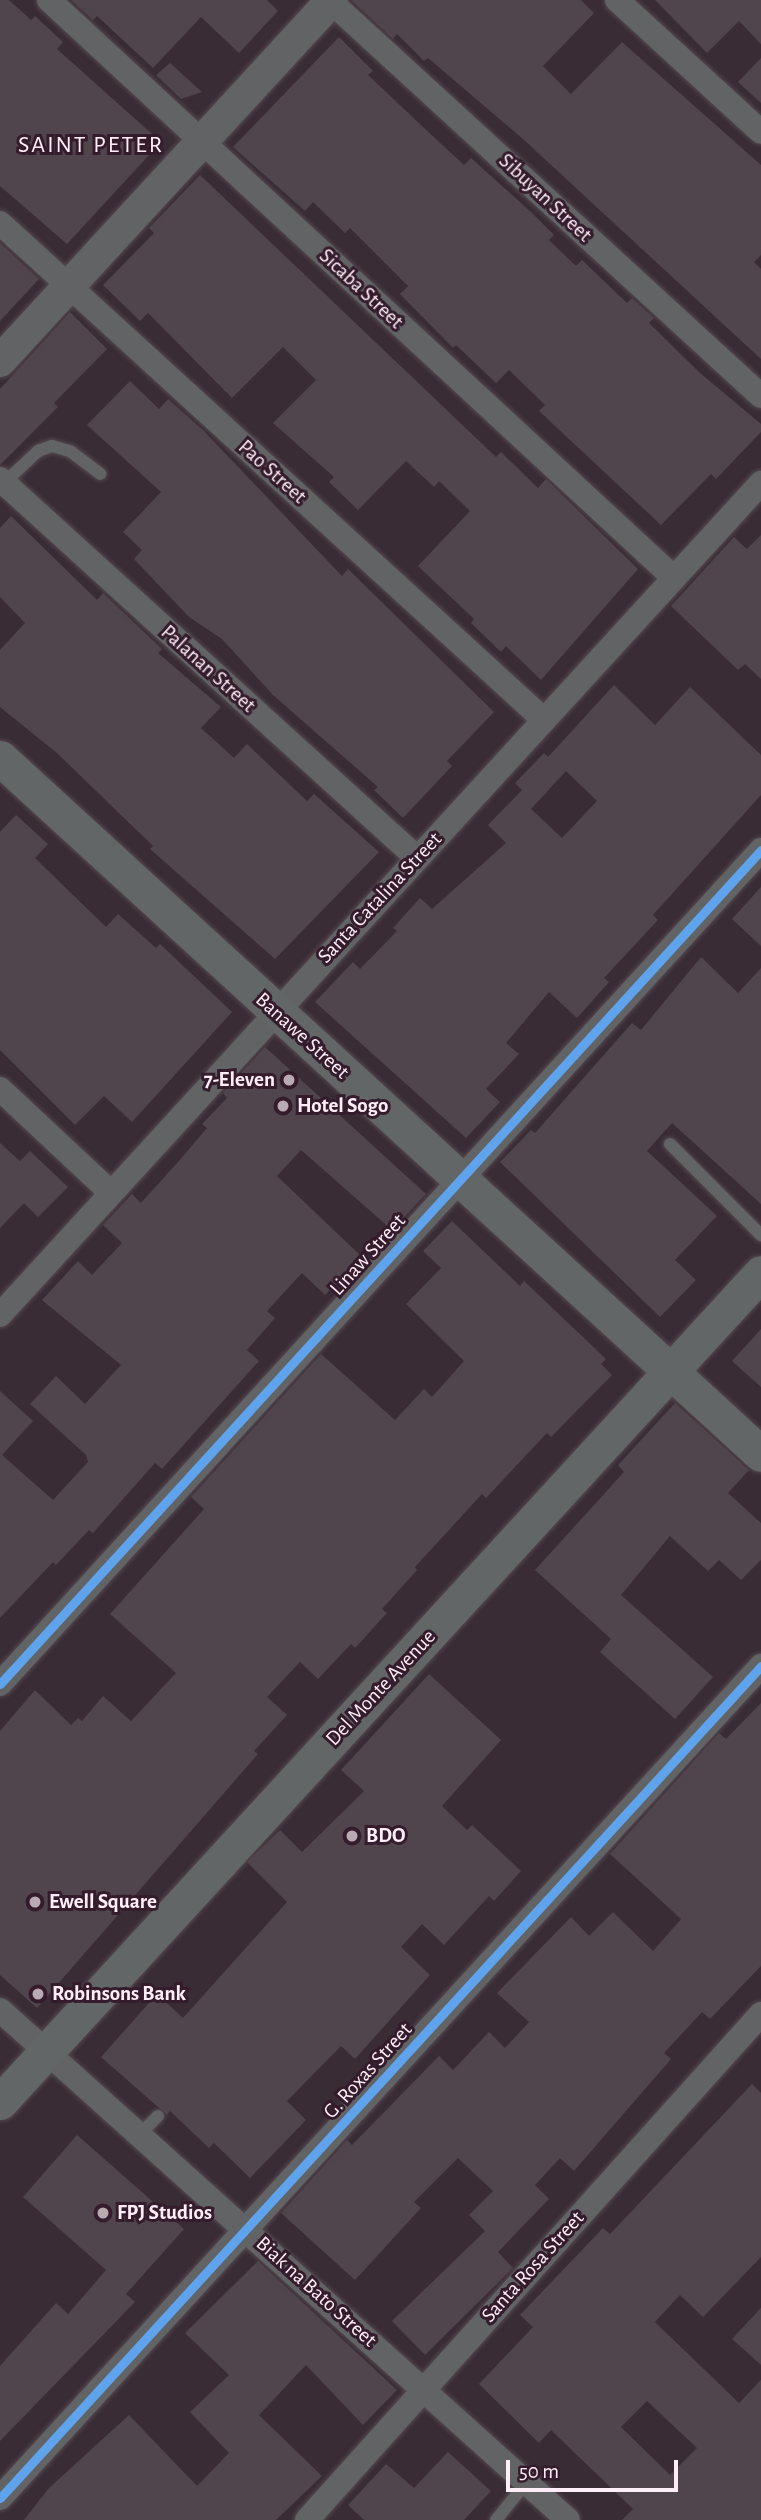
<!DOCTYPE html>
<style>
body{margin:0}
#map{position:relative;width:761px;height:2520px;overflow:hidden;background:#392c35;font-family:"Alegreya Sans",sans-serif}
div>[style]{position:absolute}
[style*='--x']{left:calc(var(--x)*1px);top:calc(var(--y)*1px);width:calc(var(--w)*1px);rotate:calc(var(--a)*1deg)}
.building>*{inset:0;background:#51454d}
.roads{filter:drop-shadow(0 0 2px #54484f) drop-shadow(0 0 2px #54484f)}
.service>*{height:12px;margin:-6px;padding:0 6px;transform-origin:6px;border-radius:6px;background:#616365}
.minor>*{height:24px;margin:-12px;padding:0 12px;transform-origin:12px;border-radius:12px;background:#616365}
.tertiary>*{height:32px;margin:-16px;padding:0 16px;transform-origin:16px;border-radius:16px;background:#616365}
.secondary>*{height:35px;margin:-17.5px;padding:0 17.5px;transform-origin:17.5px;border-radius:17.5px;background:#626666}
.cycleway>*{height:9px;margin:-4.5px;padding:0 4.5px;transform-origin:4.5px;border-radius:4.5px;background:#60a3ed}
.dots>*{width:19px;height:19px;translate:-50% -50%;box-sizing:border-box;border:4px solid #341c2c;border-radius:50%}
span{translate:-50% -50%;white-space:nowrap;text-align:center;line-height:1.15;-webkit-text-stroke:6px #341c2c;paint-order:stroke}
.street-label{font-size:21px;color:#ffeef8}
.poi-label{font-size:21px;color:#ffeef8;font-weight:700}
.right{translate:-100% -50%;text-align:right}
.left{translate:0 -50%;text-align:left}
.quarter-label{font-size:24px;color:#ffeef8;letter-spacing:2px}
.scale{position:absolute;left:506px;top:2460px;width:172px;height:32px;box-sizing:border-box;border:4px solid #ffeef8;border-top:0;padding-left:9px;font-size:21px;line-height:24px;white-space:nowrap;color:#ffeef8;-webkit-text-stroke:5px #341c2c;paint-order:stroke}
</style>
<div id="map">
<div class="building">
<div style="clip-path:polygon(0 0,9px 0,31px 20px,35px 16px,63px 42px,57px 49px,161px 142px,67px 244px,0 186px)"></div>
<div style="clip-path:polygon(71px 0,267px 0,278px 11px,239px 53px,201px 17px,153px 68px,97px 16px,93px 20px)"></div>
<div style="clip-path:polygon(351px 0,581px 0,594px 13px,543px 66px,571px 94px,622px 42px,761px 165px,761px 255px,754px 262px,761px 269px,761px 359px,524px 140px,428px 58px,424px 61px,397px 34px,393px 39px)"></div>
<div style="clip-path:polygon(655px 0,761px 0,761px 44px,739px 21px,707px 53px)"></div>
<div style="clip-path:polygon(339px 37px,373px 71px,368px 75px,439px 142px,464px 165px,471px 158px,530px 211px,554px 235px,549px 240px,576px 266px,582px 260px,627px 303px,632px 298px,654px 318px,649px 323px,700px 373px,761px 424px,761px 432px,716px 479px,711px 474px,661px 525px,539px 411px,545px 405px,509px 370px,496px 383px,456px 345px,453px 348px,400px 294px,408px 286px,350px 228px,345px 233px,313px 202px,305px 211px,233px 147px)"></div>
<div style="clip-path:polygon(761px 58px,761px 103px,738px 82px)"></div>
<div style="clip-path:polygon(170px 63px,202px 92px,181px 99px,156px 75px)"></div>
<div style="clip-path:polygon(200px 175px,496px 457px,501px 452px,538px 488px,546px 479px,638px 569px,541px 680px,506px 646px,501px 652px,471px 623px,474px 619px,418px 566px,470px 511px,439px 481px,434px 487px,406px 461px,358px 510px,329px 482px,334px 477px,273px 423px,316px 380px,283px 347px,232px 398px,148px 313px,140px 321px,103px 285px,154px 233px,149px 228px)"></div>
<div style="clip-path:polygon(0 243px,39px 279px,0 321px)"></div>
<div style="clip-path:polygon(70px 312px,107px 349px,54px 403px,58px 407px,0 465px,0 389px)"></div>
<div style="clip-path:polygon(130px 381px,159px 409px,168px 399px,203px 430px,342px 576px,348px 569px,494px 712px,447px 761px,452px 766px,403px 818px,374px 790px,378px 787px,273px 695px,222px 639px,189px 617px,134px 559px,142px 550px,123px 532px,161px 492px,87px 425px)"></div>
<div style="clip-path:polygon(11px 516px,97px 600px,103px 593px,162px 649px,158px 653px,221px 707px,201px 728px,234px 758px,247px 744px,307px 801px,314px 794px,379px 852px,275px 959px,150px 849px,153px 846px,58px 754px,0 707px,0 650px,25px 623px,0 597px,0 528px)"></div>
<div style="clip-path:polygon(761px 535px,761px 679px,745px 664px,738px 670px,671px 606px,734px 537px,747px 549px)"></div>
<div style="clip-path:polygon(evenodd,614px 685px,655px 725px,690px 687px,761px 755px,761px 795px,653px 915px,658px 920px,604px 978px,609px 982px,577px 1018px,549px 992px,506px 1043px,519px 1054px,486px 1089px,500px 1102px,466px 1138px,315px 1002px,353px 962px,360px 969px,397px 931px,393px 928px,420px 898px,432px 909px,506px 843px,488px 825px,522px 790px,515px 783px,544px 753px,548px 757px,614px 685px,566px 771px,597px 801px,562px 838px,531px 809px,566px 771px)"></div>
<div style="clip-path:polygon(16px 815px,48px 844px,35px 858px,106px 927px,118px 914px,156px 948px,160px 944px,232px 1012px,132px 1122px,104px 1096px,75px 1125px,0 1050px,0 832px)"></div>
<div style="clip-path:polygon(761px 887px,761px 946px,732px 919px)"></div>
<div style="clip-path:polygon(701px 957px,738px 993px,761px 968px,761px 1204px,672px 1123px,647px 1151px,717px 1216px,675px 1260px,696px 1280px,660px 1317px,500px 1162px,531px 1130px,535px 1133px,632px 1023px,641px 1030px)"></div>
<div style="clip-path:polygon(265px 1047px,426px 1194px,392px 1230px,301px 1150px,277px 1176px,362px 1257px,325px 1295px,302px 1273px,267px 1311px,275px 1318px,247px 1350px,259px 1361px,162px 1469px,155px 1463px,93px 1533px,89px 1530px,56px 1565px,53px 1562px,0 1618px,0 1391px,33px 1421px,2px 1455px,53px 1500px,88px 1462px,86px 1455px,30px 1404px,56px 1376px,85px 1404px,121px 1365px,42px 1300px,78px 1261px,92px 1275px,122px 1243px,103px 1225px,132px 1194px,141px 1203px,178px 1162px,207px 1128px,202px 1124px,227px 1098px,223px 1093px)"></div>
<div style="clip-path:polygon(0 1143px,20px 1161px,30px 1151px,68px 1187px,38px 1217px,24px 1203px,0 1228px)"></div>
<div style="clip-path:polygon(452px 1221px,520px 1286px,524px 1281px,606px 1359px,601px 1364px,612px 1375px,551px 1437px,547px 1433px,486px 1498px,482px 1494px,415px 1567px,417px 1570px,382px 1609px,387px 1613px,355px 1648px,351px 1644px,318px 1679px,300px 1662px,267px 1697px,287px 1715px,254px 1751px,258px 1754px,37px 2008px,0 1975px,0 1731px,35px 1690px,71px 1725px,78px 1718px,82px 1721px,103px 1696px,131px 1721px,176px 1673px,110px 1614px,204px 1509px,191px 1497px,321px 1354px,395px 1420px,424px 1389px,432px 1397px,464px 1361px,406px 1304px,441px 1268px,423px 1251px)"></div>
<div style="clip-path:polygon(761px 1329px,761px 1387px,732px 1361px)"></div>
<div style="clip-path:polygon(675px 1403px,749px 1470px,728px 1493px,761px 1523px,761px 1560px,741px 1580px,719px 1560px,708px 1571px,670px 1536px,621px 1595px,713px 1677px,675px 1719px,600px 1652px,611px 1639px,535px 1570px,624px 1472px,618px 1465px)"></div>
<div style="clip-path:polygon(429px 1674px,501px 1740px,442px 1806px,467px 1830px,472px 1825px,521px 1871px,494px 1901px,489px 1896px,444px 1945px,422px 1924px,401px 1947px,430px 1975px,355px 2059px,341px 2046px,287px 2101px,306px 2120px,250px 2178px,214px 2143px,209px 2148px,170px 2111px,167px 2115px,101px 2057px,157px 1994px,183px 2018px,287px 1902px,247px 1862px,280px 1830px,302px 1852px,364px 1791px,341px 1770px)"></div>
<div style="clip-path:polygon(761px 1703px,761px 1966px,710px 2019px,702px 2012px,664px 2053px,671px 2059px,574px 2171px,560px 2158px,535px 2185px,549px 2199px,498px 2252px,513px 2268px,425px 2355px,392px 2321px,485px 2231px,469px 2215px,493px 2191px,458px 2158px,414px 2202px,421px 2208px,355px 2280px,281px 2213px,347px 2140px,352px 2145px,439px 2056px,453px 2070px,489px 2032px,505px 2048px,529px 2022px,497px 1993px,571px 1917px,589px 1936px,613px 1912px,653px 1951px,681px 1919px,610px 1854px,719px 1733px,726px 1739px)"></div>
<div style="clip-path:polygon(evenodd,752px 2084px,761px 2093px,761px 2257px,703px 2317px,680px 2295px,655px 2322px,739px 2403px,761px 2380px,761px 2520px,622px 2520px,633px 2509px,551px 2430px,539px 2443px,479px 2384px,533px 2327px,520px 2315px,603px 2228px,610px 2234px,752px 2084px,647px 2401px,697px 2448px,670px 2475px,621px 2427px,647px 2401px)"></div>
<div style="clip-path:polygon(77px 2135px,184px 2229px,126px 2294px,135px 2302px,0 2441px,0 2366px,56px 2303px,68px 2314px,106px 2270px,23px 2197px)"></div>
<div style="clip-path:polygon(258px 2261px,397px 2390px,363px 2425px,306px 2365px,259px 2415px,322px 2476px,276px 2520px,24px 2520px,49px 2488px,129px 2415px,197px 2486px,229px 2453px,190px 2412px,229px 2375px,185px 2333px)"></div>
<div style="clip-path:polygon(761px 2308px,761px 2365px,732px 2339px)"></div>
<div style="clip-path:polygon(448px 2452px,491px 2491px,464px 2520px,364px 2520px,348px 2505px,386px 2464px,414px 2488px)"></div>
</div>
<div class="roads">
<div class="service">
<div style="--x:4;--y:483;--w:47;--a:-43.3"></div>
<div style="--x:38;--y:451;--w:15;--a:-20"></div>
<div style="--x:52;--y:446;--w:19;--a:16"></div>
<div style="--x:70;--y:451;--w:38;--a:37"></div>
<div style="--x:670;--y:1144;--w:129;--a:45"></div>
<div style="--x:141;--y:2133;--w:24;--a:-45"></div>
<div style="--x:496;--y:2520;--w:48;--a:-51"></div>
</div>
<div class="minor">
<div style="--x:49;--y:0;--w:851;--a:42.76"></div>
<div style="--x:329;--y:0;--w:586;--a:42.51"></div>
<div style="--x:617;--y:0;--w:195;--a:42.5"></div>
<div style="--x:0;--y:223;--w:737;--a:42.41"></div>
<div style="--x:0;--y:479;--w:563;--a:42.27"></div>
<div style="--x:0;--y:1089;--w:152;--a:43.1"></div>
<div style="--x:0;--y:1315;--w:1128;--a:-47.55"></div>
<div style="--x:0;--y:1684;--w:1129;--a:-47.62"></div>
<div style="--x:0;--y:2010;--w:763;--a:41.92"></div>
<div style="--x:0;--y:2498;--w:1128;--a:-47.55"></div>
<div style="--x:307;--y:2520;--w:680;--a:-48.1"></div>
</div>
<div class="tertiary">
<div style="--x:0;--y:361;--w:490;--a:-47.4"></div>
</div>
<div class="secondary">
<div style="--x:0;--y:758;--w:1031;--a:42.45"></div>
<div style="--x:0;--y:2102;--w:1125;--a:-47.45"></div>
</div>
</div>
<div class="cycleway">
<div style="--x:0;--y:1684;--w:1129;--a:-47.62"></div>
<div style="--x:0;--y:2498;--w:1128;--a:-47.55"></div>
</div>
<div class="dots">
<div style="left:289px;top:1080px;background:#baaab4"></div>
<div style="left:283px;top:1106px;background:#baaab4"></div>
<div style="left:352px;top:1836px;background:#baaab4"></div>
<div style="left:35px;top:1902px;background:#baaab4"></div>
<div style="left:38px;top:1994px;background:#baaab4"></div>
<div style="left:103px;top:2213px;background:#baaab4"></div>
</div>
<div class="street-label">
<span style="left:545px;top:198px;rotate:43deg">Sibuyan Street</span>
<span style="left:361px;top:289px;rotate:43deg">Sicaba Street</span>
<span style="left:272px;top:472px;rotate:42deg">Pao Street</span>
<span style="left:208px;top:669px;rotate:42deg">Palanan Street</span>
<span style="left:380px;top:898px;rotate:-47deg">Santa Catalina Street</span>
<span style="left:302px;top:1036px;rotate:42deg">Banawe Street</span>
<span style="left:368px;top:1255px;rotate:-48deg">Linaw Street</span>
<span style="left:381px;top:1688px;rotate:-47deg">Del Monte Avenue</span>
<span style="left:368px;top:2071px;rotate:-48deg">G. Roxas Street</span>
<span style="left:533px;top:2267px;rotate:-48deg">Santa Rosa Street</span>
<span style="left:316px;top:2292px;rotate:42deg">Biak na Bato Street</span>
</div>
<div class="poi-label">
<span class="right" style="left:275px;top:1080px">7-Eleven</span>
<span class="left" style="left:297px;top:1106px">Hotel Sogo</span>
<span class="left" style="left:366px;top:1836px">BDO</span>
<span class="left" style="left:49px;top:1902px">Ewell Square</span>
<span class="left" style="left:52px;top:1994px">Robinsons Bank</span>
<span class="left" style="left:117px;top:2213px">FPJ Studios</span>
</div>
<div class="quarter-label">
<span style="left:91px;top:146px">SAINT PETER</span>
</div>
<div class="scale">50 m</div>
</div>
